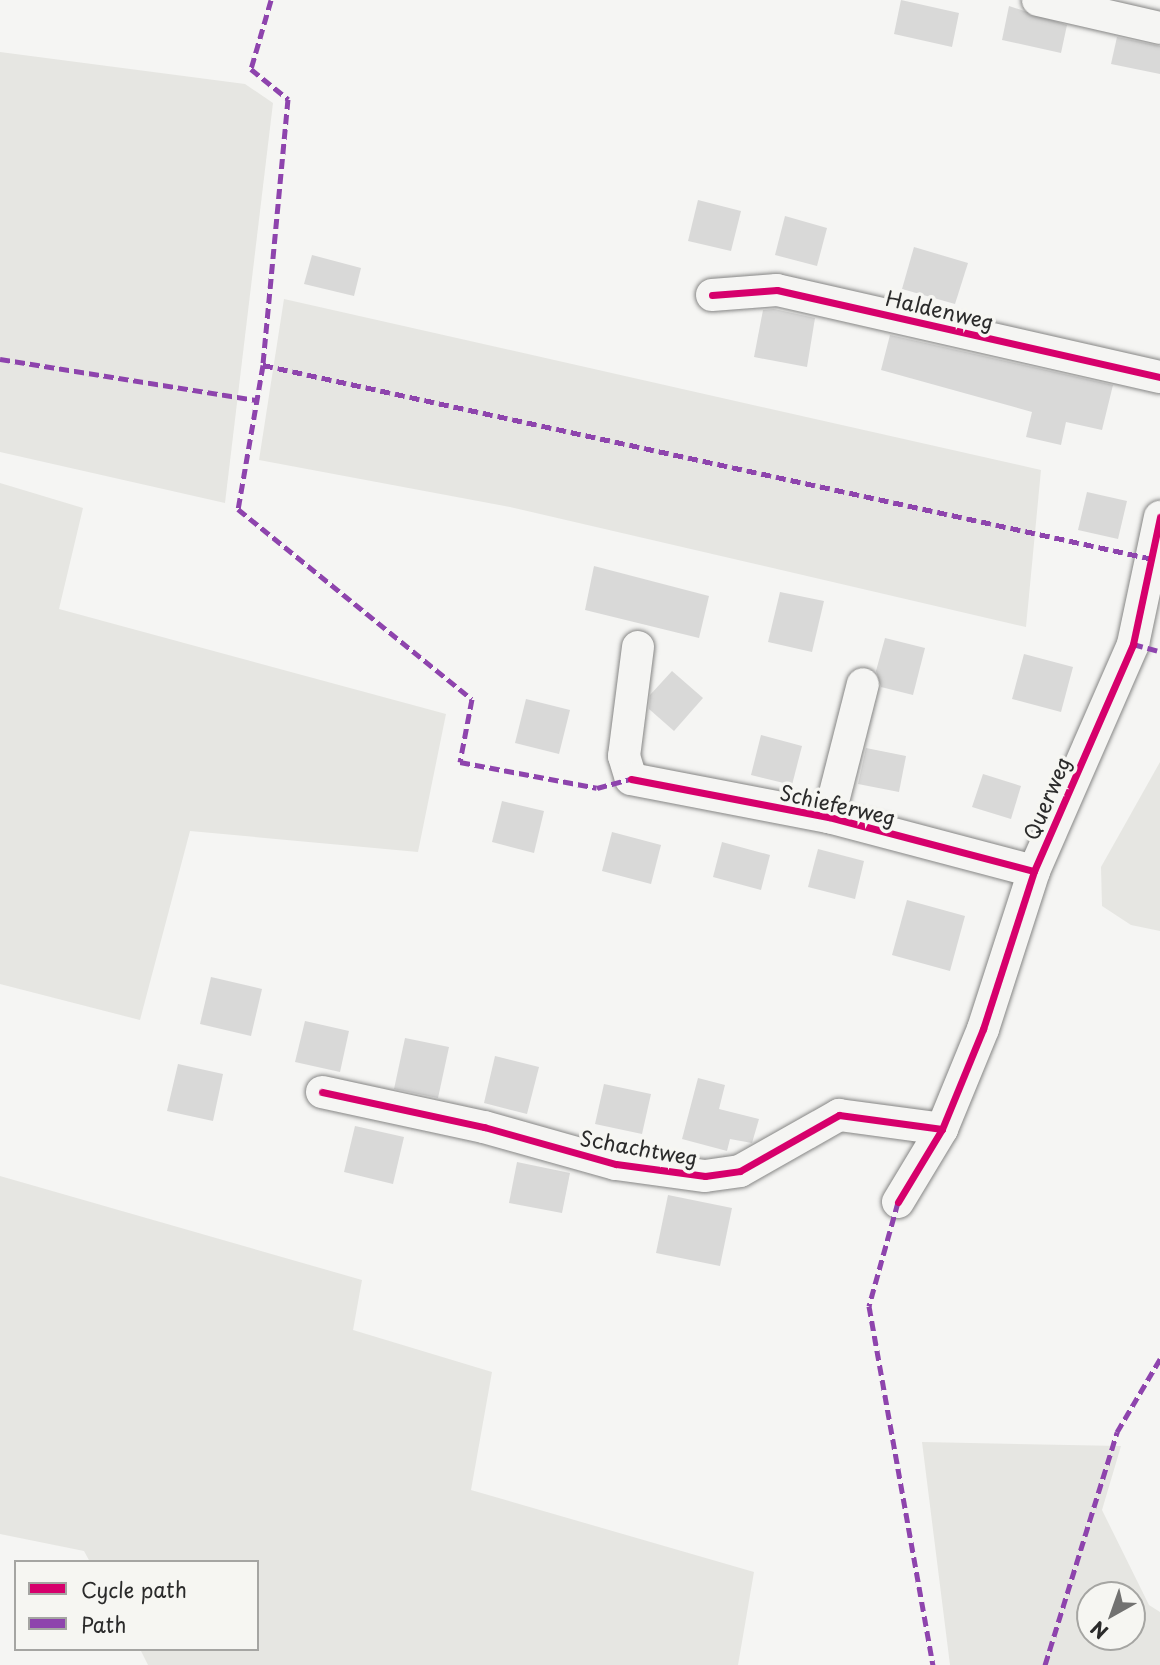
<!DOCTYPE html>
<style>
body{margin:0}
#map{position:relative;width:1160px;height:1665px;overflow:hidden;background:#f5f5f3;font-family:"Playpen Sans",sans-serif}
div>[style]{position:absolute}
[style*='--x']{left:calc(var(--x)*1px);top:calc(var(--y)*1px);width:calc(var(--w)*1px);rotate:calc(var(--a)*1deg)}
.green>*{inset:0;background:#e6e6e2}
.building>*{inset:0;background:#d9d9d8}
.roads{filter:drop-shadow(0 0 2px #868685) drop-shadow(0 0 2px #868685)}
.minor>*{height:32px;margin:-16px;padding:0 16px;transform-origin:16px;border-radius:16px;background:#f5f5f3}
.quiet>*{height:5px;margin-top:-2.5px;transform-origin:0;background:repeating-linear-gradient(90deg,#8e44ad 0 10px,transparent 0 15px)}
.cycleway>*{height:7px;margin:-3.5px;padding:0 3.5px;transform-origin:3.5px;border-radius:3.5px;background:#d6006c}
span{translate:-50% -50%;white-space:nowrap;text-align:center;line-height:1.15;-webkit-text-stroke:7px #f6f6f2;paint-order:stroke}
.street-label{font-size:21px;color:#2b2b2b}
.legend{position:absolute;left:14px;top:1560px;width:245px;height:91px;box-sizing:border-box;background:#f6f6f2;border:2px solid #a5a5a2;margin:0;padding:9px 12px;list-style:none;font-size:21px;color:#2b2b2b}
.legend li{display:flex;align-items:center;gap:14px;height:35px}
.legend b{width:35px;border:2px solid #a5a5a2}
.north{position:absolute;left:1076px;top:1581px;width:70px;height:70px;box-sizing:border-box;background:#f6f6f2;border:2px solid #a5a5a2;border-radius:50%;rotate:220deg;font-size:19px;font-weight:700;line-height:28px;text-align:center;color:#2b2b2b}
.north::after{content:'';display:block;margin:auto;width:24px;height:32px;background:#727271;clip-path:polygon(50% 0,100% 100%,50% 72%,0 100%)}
</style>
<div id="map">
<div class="green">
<div style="clip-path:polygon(0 52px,245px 84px,273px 103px,225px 503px,0 452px)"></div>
<div style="clip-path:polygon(284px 299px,1041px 470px,1026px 627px,510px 507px,259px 460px)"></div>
<div style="clip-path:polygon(0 483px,83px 508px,59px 609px,446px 714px,418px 852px,190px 831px,140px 1020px,0 984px)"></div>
<div style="clip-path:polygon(1160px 762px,1160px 931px,1131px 925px,1102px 906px,1101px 867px)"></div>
<div style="clip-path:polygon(0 1176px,362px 1280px,353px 1330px,492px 1372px,471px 1490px,754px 1572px,738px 1665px,148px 1665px,140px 1649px,257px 1649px,257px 1562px,90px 1562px,84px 1551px,0 1534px)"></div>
<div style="clip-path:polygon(evenodd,922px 1442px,1121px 1446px,1102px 1510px,1149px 1605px,1160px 1612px,1160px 1665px,950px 1665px,922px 1442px,1090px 1595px,1132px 1595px,1132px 1637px,1090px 1637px,1090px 1595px)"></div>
</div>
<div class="building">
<div style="clip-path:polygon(901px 0,959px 13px,952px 47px,894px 34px)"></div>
<div style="clip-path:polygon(1009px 6px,1067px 25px,1061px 53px,1002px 40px)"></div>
<div style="clip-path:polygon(1117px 37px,1160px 46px,1160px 74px,1111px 64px)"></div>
<div style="clip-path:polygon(698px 200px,741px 211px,731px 251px,688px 241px)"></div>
<div style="clip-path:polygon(785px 216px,827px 228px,817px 266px,775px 255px)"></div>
<div style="clip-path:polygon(914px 247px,968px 263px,955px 304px,902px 289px)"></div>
<div style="clip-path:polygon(312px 255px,361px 268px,354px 296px,304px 284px)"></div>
<div style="clip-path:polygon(774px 309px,815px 318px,807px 367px,754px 357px,763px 310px)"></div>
<div style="clip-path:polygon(890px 335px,1113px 385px,1102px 430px,1066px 422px,1061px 445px,1026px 437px,1032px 412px,881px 370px)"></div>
<div style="clip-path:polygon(1087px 492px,1127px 501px,1118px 539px,1078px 530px)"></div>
<div style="clip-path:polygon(594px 566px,709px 596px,699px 638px,585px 610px)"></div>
<div style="clip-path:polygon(780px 592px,824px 601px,812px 652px,768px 642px)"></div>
<div style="clip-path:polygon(885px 638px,925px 648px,913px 695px,881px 687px,876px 671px)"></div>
<div style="clip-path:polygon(1024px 654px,1073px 667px,1061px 712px,1012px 699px)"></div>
<div style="clip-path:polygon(672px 671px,703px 698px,674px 731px,649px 709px,650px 695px)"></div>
<div style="clip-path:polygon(526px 699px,570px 710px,559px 754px,515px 743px)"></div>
<div style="clip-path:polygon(761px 735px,802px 746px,792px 785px,751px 775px)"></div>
<div style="clip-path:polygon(866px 748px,906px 756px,899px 792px,858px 784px)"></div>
<div style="clip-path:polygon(983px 774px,1021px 786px,1011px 819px,972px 807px)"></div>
<div style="clip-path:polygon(502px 801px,544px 811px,534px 853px,492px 842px)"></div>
<div style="clip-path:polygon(612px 832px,661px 845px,651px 884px,602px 871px)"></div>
<div style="clip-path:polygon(722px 842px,770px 855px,761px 890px,713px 877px)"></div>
<div style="clip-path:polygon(818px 849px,864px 861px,855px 899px,808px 887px)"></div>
<div style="clip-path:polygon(907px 900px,965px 916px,950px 971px,892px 955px)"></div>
<div style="clip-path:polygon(211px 977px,262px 989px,251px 1036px,200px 1024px)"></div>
<div style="clip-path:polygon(305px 1021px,349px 1031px,340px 1072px,295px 1062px)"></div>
<div style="clip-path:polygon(405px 1038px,449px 1047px,438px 1098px,394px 1089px)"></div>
<div style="clip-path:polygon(495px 1056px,539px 1067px,527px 1114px,484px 1103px)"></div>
<div style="clip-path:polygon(178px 1064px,223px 1074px,213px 1121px,167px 1111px)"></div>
<div style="clip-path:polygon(698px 1078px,725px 1085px,719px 1109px,759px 1119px,752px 1143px,730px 1139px,727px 1151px,682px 1139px)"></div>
<div style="clip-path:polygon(604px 1084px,651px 1094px,642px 1134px,595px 1124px)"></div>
<div style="clip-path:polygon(355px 1126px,404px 1137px,393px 1184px,344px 1172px)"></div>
<div style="clip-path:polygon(517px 1162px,570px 1173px,562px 1213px,509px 1203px)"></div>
<div style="clip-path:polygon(668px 1195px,732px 1208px,720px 1266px,656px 1253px)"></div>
</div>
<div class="roads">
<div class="minor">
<div style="--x:1038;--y:0;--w:125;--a:12.9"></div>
<div style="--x:712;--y:295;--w:65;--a:-4.4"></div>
<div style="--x:777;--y:290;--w:393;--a:12.8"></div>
<div style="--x:638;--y:647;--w:110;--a:97.3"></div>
<div style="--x:624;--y:756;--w:24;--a:73"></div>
<div style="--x:631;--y:779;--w:202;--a:10.9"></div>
<div style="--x:829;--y:817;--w:212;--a:14.8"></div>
<div style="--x:829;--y:817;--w:137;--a:-75.7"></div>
<div style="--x:322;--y:1092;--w:166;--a:12.2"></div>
<div style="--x:484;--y:1127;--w:137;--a:15.7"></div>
<div style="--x:616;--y:1164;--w:90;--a:7.7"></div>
<div style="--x:705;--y:1176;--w:35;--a:-8"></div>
<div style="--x:740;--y:1171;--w:114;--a:-29.5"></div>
<div style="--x:839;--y:1115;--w:104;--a:7.7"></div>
<div style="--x:898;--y:1202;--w:85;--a:-58.9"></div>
<div style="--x:942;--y:1129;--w:108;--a:-67.7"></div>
<div style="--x:983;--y:1029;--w:166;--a:-72.1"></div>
<div style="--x:1034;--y:871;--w:248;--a:-66.4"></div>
<div style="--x:1133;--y:644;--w:130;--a:-78"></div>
</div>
</div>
<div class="quiet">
<div style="--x:271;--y:0;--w:72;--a:106.2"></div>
<div style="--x:251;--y:69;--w:48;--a:39"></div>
<div style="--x:288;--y:99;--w:267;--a:95.4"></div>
<div style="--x:263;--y:365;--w:146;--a:99.8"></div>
<div style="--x:238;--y:509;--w:301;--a:39.1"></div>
<div style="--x:472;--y:699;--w:64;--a:100.8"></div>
<div style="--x:460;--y:762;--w:139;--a:10.7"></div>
<div style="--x:597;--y:788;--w:35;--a:-15"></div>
<div style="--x:0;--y:359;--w:260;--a:9.1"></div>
<div style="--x:263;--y:365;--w:911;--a:12.3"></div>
<div style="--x:1133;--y:644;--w:28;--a:15"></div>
<div style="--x:898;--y:1202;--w:108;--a:105.6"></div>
<div style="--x:869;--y:1306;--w:365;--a:79.9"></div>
<div style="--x:1045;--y:1665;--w:244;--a:-72.8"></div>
<div style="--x:1117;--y:1432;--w:85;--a:-59.5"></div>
</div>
<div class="cycleway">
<div style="--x:712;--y:295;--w:65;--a:-4.4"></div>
<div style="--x:777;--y:290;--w:393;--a:12.8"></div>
<div style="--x:631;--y:779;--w:202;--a:10.9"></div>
<div style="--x:829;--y:817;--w:212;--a:14.8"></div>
<div style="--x:322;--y:1092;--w:166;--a:12.2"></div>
<div style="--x:484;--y:1127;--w:137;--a:15.7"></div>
<div style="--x:616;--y:1164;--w:90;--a:7.7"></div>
<div style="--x:705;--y:1176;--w:35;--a:-8"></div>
<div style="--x:740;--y:1171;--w:114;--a:-29.5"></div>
<div style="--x:839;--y:1115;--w:104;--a:7.7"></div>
<div style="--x:898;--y:1202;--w:85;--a:-58.9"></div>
<div style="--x:942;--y:1129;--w:108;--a:-67.7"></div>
<div style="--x:983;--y:1029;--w:166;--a:-72.1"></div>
<div style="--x:1034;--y:871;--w:248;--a:-66.4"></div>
<div style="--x:1133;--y:644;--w:130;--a:-78"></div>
</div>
<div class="street-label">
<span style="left:940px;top:309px;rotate:13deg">Haldenweg</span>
<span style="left:1046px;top:798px;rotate:-67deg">Querweg</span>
<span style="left:838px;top:804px;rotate:13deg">Schieferweg</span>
<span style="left:639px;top:1147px;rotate:10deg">Schachtweg</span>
</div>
<ul class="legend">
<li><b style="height:9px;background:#d6006c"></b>Cycle path</li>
<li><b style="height:9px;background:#8e44ad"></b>Path</li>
</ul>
<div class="north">N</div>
</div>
